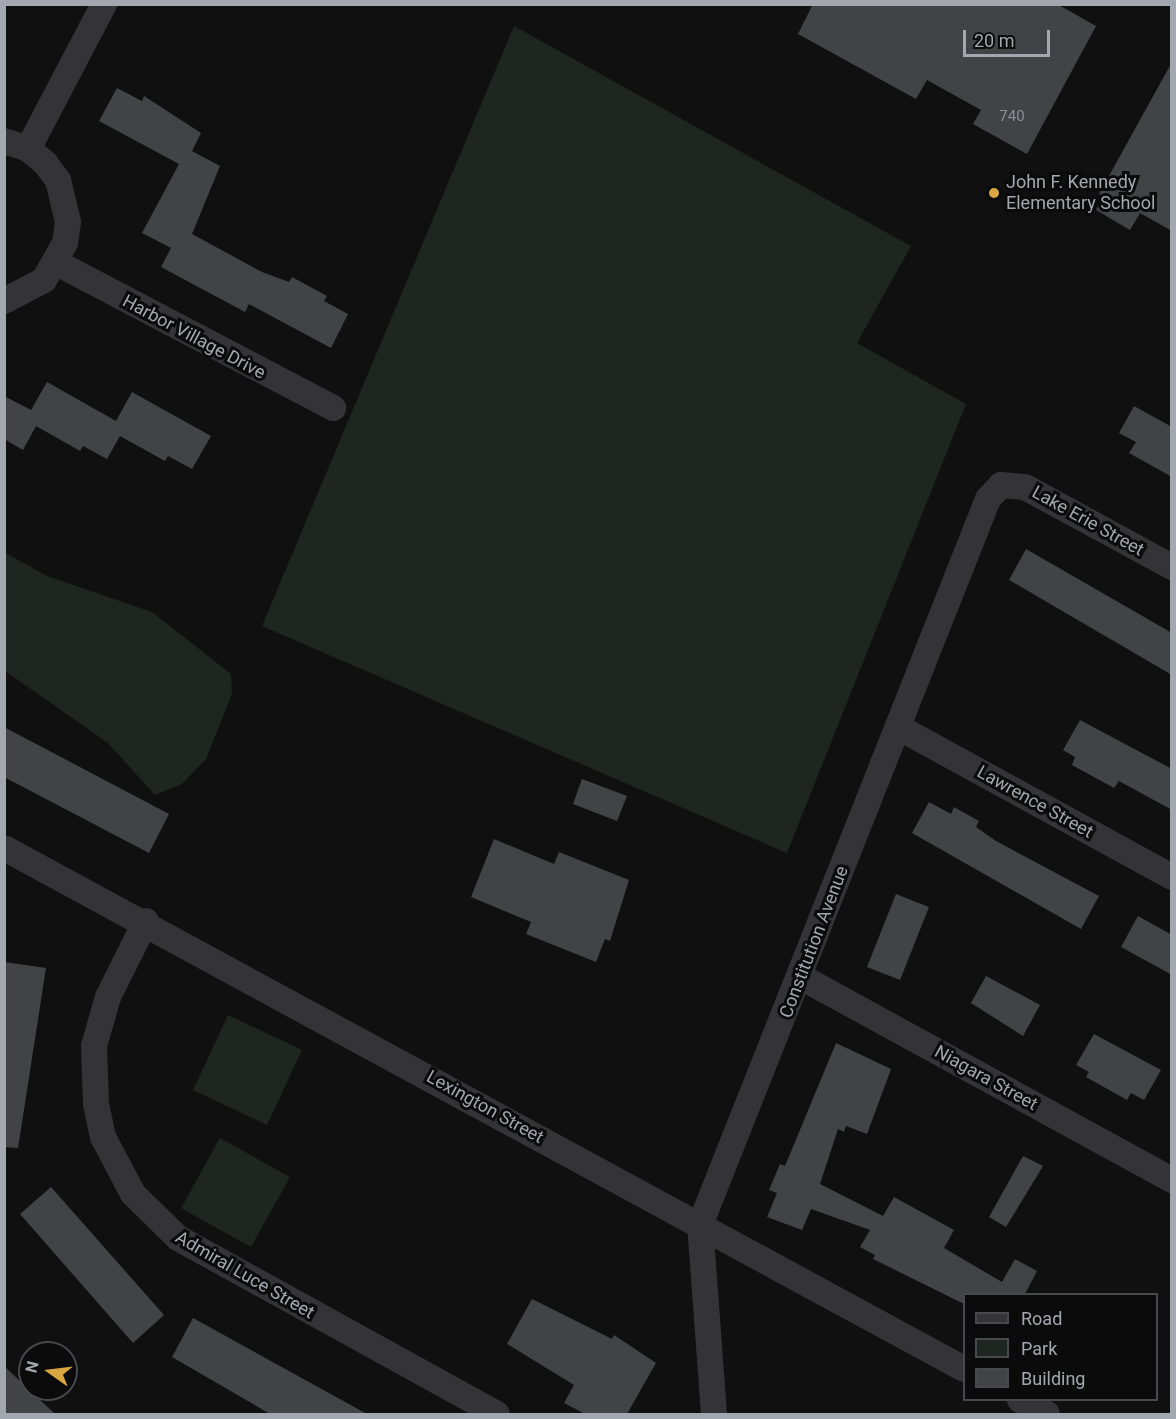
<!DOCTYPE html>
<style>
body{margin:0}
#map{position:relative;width:1176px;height:1419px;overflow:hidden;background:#101011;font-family:Roboto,sans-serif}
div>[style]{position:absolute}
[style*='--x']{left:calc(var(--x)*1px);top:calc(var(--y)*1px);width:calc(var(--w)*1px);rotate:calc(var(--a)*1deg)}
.green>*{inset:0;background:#1f2520}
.building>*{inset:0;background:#424346}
.minor>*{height:26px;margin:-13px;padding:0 13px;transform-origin:13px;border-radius:13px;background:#343438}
.dots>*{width:16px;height:16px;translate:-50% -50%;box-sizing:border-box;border:3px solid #0b0b0c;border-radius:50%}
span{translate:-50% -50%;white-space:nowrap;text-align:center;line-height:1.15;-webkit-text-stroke:6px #0b0b0c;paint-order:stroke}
.number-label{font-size:15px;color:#8b8e96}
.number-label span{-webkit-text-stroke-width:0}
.poi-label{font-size:18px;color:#a3a7b0}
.left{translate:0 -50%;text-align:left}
.street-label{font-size:18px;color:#a3a7b0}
.frame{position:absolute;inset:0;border:6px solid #a3a7b0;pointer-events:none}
.legend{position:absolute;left:963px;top:1293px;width:195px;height:108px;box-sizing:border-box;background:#0b0b0c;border:2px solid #48494e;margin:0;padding:8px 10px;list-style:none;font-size:18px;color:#a3a7b0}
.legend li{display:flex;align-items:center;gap:12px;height:30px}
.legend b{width:30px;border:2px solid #48494e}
.north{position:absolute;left:18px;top:1341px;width:60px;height:60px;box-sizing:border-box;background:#0b0b0c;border:2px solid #48494e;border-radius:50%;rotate:284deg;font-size:16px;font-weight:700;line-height:24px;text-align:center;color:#a3a7b0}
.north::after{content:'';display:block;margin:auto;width:21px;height:27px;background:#d9a641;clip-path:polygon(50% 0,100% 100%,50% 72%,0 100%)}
.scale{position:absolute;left:963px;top:30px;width:87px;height:27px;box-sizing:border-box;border:3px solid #a3a7b0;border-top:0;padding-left:8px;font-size:18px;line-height:21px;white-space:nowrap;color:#a3a7b0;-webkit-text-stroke:4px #0b0b0c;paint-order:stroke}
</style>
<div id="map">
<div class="green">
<div style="clip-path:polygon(514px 26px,911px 246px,857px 343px,966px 404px,787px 853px,262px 626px)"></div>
<div style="clip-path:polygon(4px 552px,47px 576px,152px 612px,231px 674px,232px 694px,206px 759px,182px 784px,155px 795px,108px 743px,5px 671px)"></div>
<div style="clip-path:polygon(228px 1015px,302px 1050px,267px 1125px,193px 1090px)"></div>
<div style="clip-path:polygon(220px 1138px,290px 1177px,251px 1247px,181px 1208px)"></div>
</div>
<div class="building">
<div style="clip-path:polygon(813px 4px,1057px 4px,1096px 26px,1027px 154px,973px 124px,981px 110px,927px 80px,916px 99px,798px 34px)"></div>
<div style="clip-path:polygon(1172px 62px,1172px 231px,1140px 213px,1130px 230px,1096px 210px,1103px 196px,1099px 194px)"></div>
<div style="clip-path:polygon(117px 88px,142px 101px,144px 96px,201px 133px,192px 151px,220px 166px,192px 234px,262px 272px,289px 282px,292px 277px,327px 296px,324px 301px,348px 314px,331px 348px,249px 304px,245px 312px,161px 267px,171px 248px,142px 233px,179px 164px,99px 121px)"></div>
<div style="clip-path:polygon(47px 382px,116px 421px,132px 392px,211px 436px,192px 469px,168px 456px,165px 461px,120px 436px,107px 459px,83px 446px,80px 451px,36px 426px,23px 450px,4px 439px,4px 396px,31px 410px)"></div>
<div style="clip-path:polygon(1134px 406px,1172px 427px,1172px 477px,1129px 453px,1136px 442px,1119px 433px)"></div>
<div style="clip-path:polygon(1026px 549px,1172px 633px,1172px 675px,1009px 580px)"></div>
<div style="clip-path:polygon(1080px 720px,1172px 769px,1172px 810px,1119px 781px,1114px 788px,1072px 765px,1075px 757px,1063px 750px)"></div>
<div style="clip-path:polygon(4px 727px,169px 814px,149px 853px,4px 777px)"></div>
<div style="clip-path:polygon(582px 779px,627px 796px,617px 821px,573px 804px)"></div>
<div style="clip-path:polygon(929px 802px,951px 814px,954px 807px,979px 821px,976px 827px,996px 841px,1099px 896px,1081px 929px,912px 833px)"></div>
<div style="clip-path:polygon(494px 839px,554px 864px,559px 852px,629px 880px,610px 941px,605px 939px,596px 962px,526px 934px,531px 922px,471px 897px)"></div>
<div style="clip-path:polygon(896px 894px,929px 907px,900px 980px,867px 967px)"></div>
<div style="clip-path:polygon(1138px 916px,1172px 935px,1172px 975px,1121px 947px)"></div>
<div style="clip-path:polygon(4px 962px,46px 968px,18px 1148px,4px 1147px)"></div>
<div style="clip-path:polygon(986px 976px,1040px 1005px,1023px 1036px,971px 1003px)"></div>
<div style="clip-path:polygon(1094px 1034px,1161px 1070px,1144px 1100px,1131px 1093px,1127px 1100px,1086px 1077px,1089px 1072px,1076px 1065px)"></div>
<div style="clip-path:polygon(836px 1043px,891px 1069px,867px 1134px,846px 1126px,844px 1132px,838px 1129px,820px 1184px,883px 1216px,894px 1197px,954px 1230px,944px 1248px,1002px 1282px,1015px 1259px,1037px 1271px,1025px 1294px,964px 1294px,964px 1304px,873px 1259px,875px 1255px,860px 1247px,870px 1230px,811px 1209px,802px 1230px,767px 1217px,777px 1193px,769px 1190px,780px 1164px,785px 1166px)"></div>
<div style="clip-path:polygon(1023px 1156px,1043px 1166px,1006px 1227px,989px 1217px)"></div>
<div style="clip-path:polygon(51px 1187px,164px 1315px,133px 1343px,20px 1214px)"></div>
<div style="clip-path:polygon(532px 1299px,612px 1339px,614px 1335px,656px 1363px,627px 1414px,585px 1414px,564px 1403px,574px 1385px,507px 1344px)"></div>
<div style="clip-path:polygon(193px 1318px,318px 1387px,367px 1414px,270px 1414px,172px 1357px)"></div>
<div style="clip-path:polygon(4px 1366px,55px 1414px,4px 1414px)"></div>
</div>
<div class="minor">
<div style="--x:4;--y:141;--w:25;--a:18"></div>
<div style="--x:28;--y:149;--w:22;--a:39"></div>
<div style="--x:45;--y:163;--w:21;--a:53"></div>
<div style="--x:58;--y:180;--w:43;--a:76.6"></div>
<div style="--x:68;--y:222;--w:21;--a:98"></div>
<div style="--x:65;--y:243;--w:43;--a:119.6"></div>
<div style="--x:44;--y:280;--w:45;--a:152.3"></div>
<div style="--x:28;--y:149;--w:164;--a:-62.3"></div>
<div style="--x:57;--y:263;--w:312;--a:27.7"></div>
<div style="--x:898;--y:727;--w:312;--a:28.7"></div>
<div style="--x:4;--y:848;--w:1092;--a:28.49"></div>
<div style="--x:146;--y:921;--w:85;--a:116.6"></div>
<div style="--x:108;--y:997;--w:51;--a:105.9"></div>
<div style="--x:94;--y:1046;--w:58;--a:88"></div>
<div style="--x:96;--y:1104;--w:34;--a:78"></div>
<div style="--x:103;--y:1137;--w:64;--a:62.2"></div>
<div style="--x:133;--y:1194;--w:63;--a:44.4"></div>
<div style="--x:178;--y:1238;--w:364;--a:28.9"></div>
<div style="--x:801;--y:977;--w:423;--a:28.7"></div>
<div style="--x:1020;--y:1400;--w:30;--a:27"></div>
<div style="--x:714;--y:1414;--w:190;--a:-94.2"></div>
<div style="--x:700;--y:1225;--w:781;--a:-68.36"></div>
<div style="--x:988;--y:499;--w:19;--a:-47"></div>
<div style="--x:1001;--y:485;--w:24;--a:5"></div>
<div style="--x:1025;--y:487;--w:167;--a:28.6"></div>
</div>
<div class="dots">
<div style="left:994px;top:193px;background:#d9a641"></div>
</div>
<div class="number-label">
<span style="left:1012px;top:117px">740</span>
</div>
<div class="poi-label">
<span class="left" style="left:1006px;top:193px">John F. Kennedy<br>Elementary School</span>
</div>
<div class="street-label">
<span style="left:194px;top:337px;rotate:28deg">Harbor Village Drive</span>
<span style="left:1088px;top:521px;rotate:29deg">Lake Erie Street</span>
<span style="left:1035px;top:802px;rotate:29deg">Lawrence Street</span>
<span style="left:814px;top:942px;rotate:-69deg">Constitution Avenue</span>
<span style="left:986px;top:1078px;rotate:29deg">Niagara Street</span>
<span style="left:485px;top:1107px;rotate:29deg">Lexington Street</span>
<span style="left:245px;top:1275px;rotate:30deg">Admiral Luce Street</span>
</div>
<div class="frame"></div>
<ul class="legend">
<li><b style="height:8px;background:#343438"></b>Road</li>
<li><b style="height:16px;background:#1f2520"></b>Park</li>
<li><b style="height:16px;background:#424346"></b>Building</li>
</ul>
<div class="north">N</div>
<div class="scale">20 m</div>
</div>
